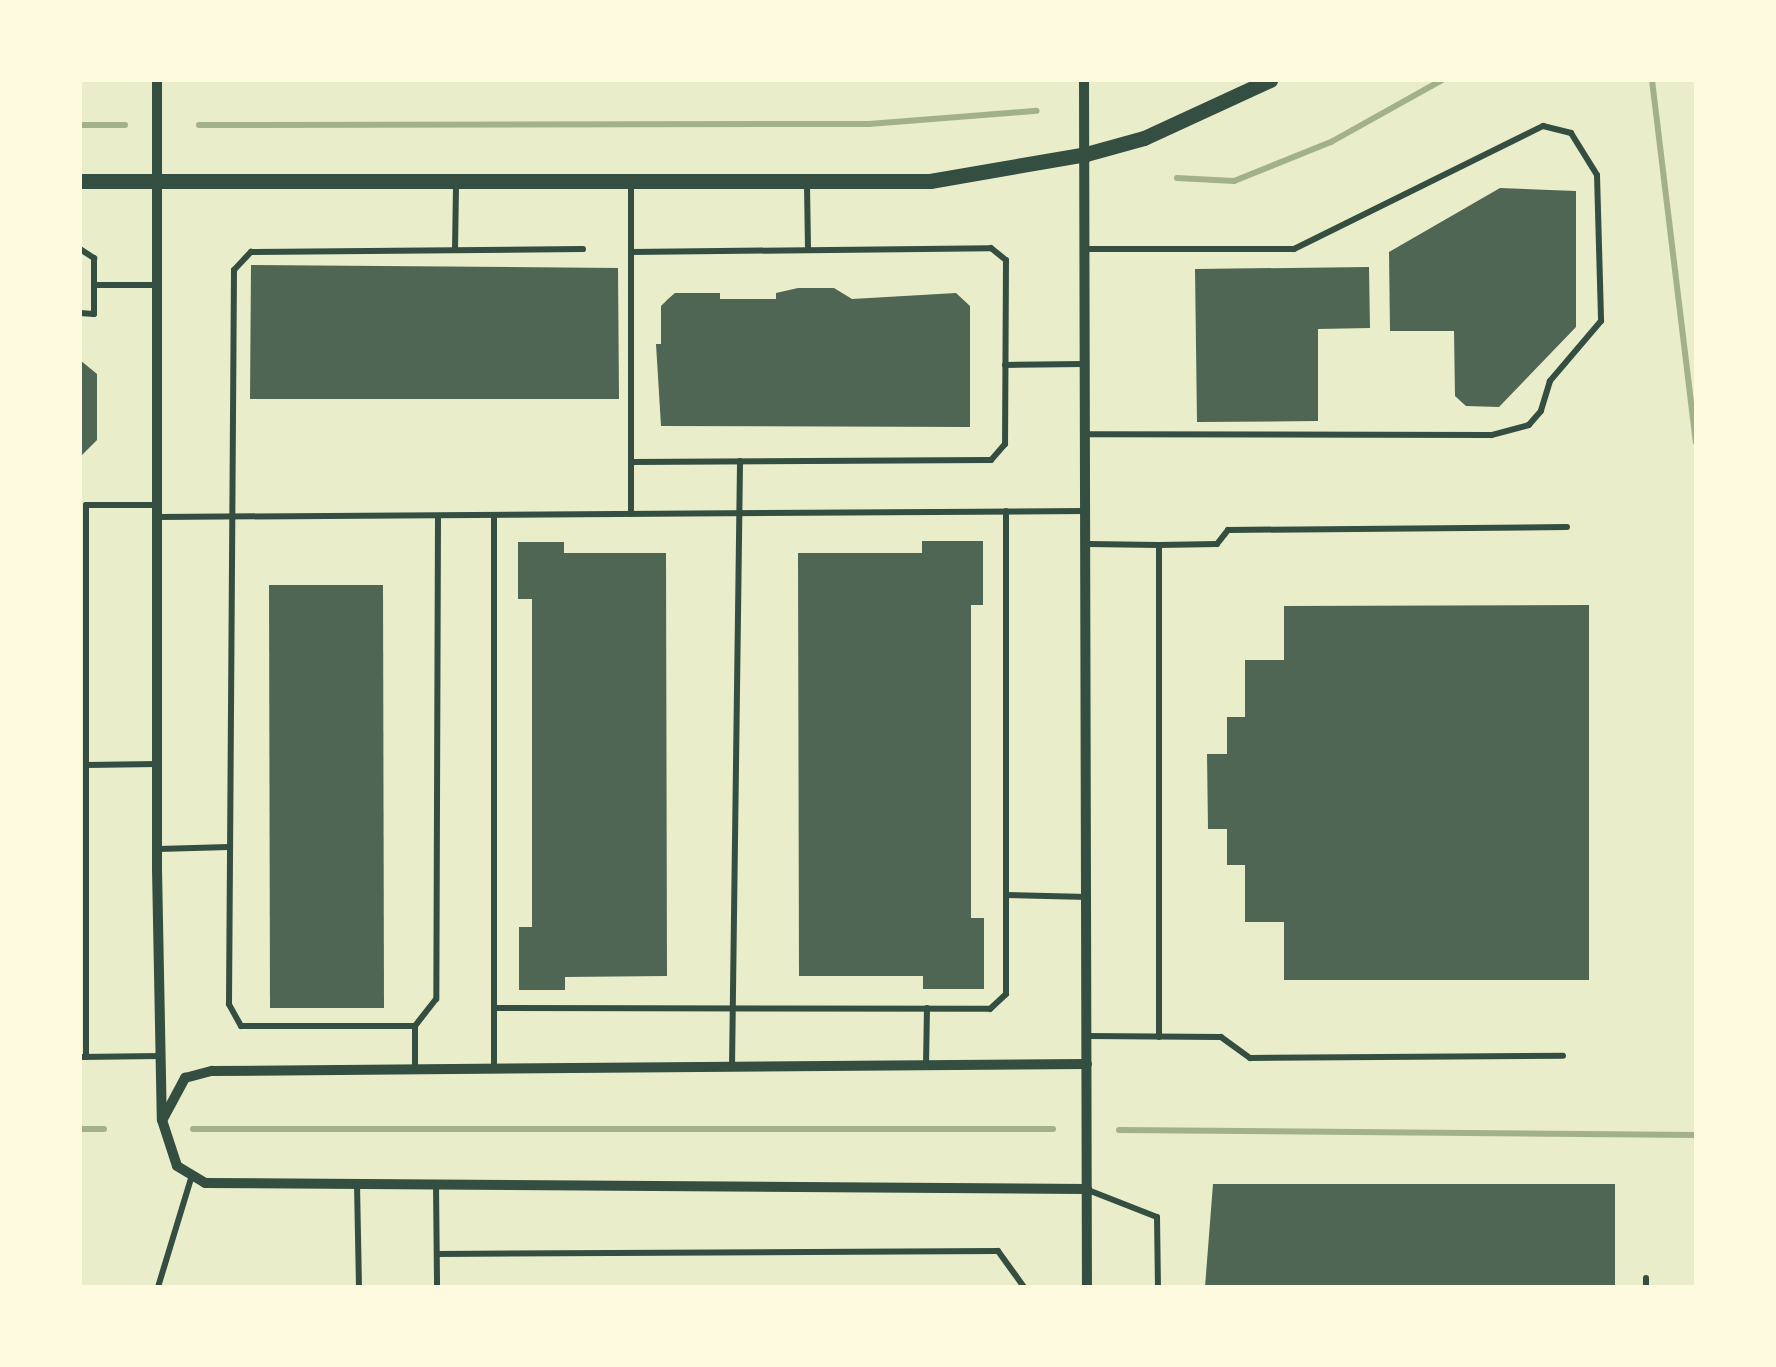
<!DOCTYPE html>
<style>
body{margin:0}
#map{position:relative;width:1776px;height:1367px;overflow:hidden;background:#e9edc9;font-family:"Noto Sans",sans-serif}
div>[style]{position:absolute}
[style*='--x']{left:calc(var(--x)*1px);top:calc(var(--y)*1px);width:calc(var(--w)*1px);rotate:calc(var(--a)*1deg)}
.stream>*{height:6px;margin:-3px;padding:0 3px;transform-origin:3px;border-radius:3px;background:#a3b18a}
.building>*{inset:0;background:#4f6655}
.service>*{height:6px;margin:-3px;padding:0 3px;transform-origin:3px;border-radius:3px;background:#344e41}
.minor>*{height:10px;margin:-5px;padding:0 5px;transform-origin:5px;border-radius:5px;background:#344e41}
.tertiary>*{height:15px;margin:-7.5px;padding:0 7.5px;transform-origin:7.5px;border-radius:7.5px;background:#344e41}
span{translate:-50% -50%;white-space:nowrap;text-align:center;line-height:1.15;-webkit-text-stroke:9px #fefae0;paint-order:stroke}
.frame{position:absolute;inset:0;border:82px solid #fefae0;pointer-events:none}
</style>
<div id="map">
<div class="stream">
<div style="--x:1652;--y:80;--w:365;--a:83.1"></div>
<div style="--x:80;--y:125;--w:45;--a:0"></div>
<div style="--x:199;--y:125;--w:670;--a:-0.09"></div>
<div style="--x:869;--y:124;--w:168;--a:-4.5"></div>
<div style="--x:1177;--y:178;--w:57;--a:3"></div>
<div style="--x:1234;--y:181;--w:105;--a:-21.9"></div>
<div style="--x:1331;--y:142;--w:127;--a:-29.2"></div>
<div style="--x:80;--y:1129;--w:24;--a:0"></div>
<div style="--x:193;--y:1129;--w:860;--a:0"></div>
<div style="--x:1119;--y:1130;--w:577;--a:0.5"></div>
</div>
<div class="building">
<div style="clip-path:polygon(1500px 188px,1576px 191px,1576px 327px,1499px 407px,1466px 406px,1455px 396px,1454px 331px,1390px 331px,1389px 252px)"></div>
<div style="clip-path:polygon(251px 265px,618px 268px,619px 399px,250px 399px)"></div>
<div style="clip-path:polygon(1369px 267px,1370px 328px,1318px 329px,1318px 421px,1197px 422px,1195px 269px)"></div>
<div style="clip-path:polygon(798px 288px,834px 288px,852px 299px,956px 293px,970px 306px,970px 427px,661px 426px,656px 344px,661px 344px,661px 306px,668px 299px,675px 293px,720px 293px,720px 299px,776px 299px,776px 293px)"></div>
<div style="clip-path:polygon(80px 360px,97px 374px,97px 440px,80px 457px)"></div>
<div style="clip-path:polygon(922px 541px,983px 541px,983px 605px,971px 605px,971px 918px,984px 918px,984px 989px,923px 989px,923px 976px,799px 976px,798px 553px,922px 553px)"></div>
<div style="clip-path:polygon(518px 542px,564px 542px,564px 553px,666px 553px,667px 976px,565px 977px,565px 990px,519px 990px,519px 927px,532px 927px,532px 599px,518px 599px)"></div>
<div style="clip-path:polygon(269px 585px,383px 585px,384px 1008px,270px 1008px)"></div>
<div style="clip-path:polygon(1589px 605px,1589px 980px,1284px 980px,1284px 922px,1245px 922px,1245px 865px,1227px 865px,1227px 829px,1208px 829px,1207px 754px,1227px 754px,1227px 717px,1245px 717px,1245px 660px,1284px 660px,1284px 606px)"></div>
<div style="clip-path:polygon(1213px 1184px,1615px 1184px,1615px 1287px,1205px 1287px)"></div>
</div>
<div class="service">
<div style="--x:631;--y:185;--w:329;--a:90"></div>
<div style="--x:807;--y:185;--w:65;--a:89.1"></div>
<div style="--x:80;--y:249;--w:17;--a:33"></div>
<div style="--x:94;--y:258;--w:27;--a:90"></div>
<div style="--x:1085;--y:249;--w:209;--a:0"></div>
<div style="--x:1294;--y:249;--w:278;--a:-26.3"></div>
<div style="--x:1543;--y:126;--w:29;--a:14"></div>
<div style="--x:1571;--y:133;--w:49;--a:58.2"></div>
<div style="--x:1597;--y:175;--w:146;--a:88.4"></div>
<div style="--x:1601;--y:321;--w:79;--a:130.4"></div>
<div style="--x:1550;--y:381;--w:31;--a:107"></div>
<div style="--x:1541;--y:411;--w:18;--a:131"></div>
<div style="--x:1529;--y:425;--w:39;--a:165"></div>
<div style="--x:1491;--y:435;--w:404;--a:-179.9"></div>
<div style="--x:455;--y:250;--w:67;--a:-89.1"></div>
<div style="--x:631;--y:252;--w:360;--a:-0.6"></div>
<div style="--x:991;--y:248;--w:19;--a:39"></div>
<div style="--x:1006;--y:260;--w:184;--a:90.3"></div>
<div style="--x:1005;--y:444;--w:21;--a:131"></div>
<div style="--x:991;--y:460;--w:360;--a:179.7"></div>
<div style="--x:80;--y:313;--w:14;--a:4"></div>
<div style="--x:94;--y:314;--w:29;--a:-90"></div>
<div style="--x:94;--y:285;--w:62;--a:0"></div>
<div style="--x:1005;--y:365;--w:79;--a:-0.7"></div>
<div style="--x:438;--y:516;--w:483;--a:90.2"></div>
<div style="--x:436;--y:999;--w:34;--a:128"></div>
<div style="--x:415;--y:1026;--w:174;--a:180"></div>
<div style="--x:241;--y:1026;--w:25;--a:-119"></div>
<div style="--x:229;--y:1004;--w:734;--a:-89.61"></div>
<div style="--x:234;--y:270;--w:25;--a:-47"></div>
<div style="--x:251;--y:252;--w:332;--a:-0.5"></div>
<div style="--x:158;--y:517;--w:928;--a:-0.37"></div>
<div style="--x:1088;--y:544;--w:71;--a:0.8"></div>
<div style="--x:86;--y:765;--w:71;--a:-0.8"></div>
<div style="--x:158;--y:849;--w:71;--a:-1.6"></div>
<div style="--x:1006;--y:895;--w:82;--a:1.4"></div>
<div style="--x:494;--y:1008;--w:496;--a:0.1"></div>
<div style="--x:990;--y:1009;--w:22;--a:-43"></div>
<div style="--x:1006;--y:994;--w:483;--a:-90"></div>
<div style="--x:415;--y:1026;--w:43;--a:90"></div>
<div style="--x:1087;--y:1036;--w:134;--a:0.4"></div>
<div style="--x:1221;--y:1037;--w:36;--a:36"></div>
<div style="--x:1250;--y:1058;--w:313;--a:-0.4"></div>
<div style="--x:1159;--y:1037;--w:492;--a:-90"></div>
<div style="--x:1159;--y:545;--w:58;--a:-1"></div>
<div style="--x:1217;--y:544;--w:18;--a:-52"></div>
<div style="--x:1228;--y:530;--w:339;--a:-0.5"></div>
<div style="--x:80;--y:1057;--w:80;--a:-0.7"></div>
<div style="--x:86;--y:1057;--w:552;--a:-90"></div>
<div style="--x:86;--y:505;--w:71;--a:0"></div>
<div style="--x:926;--y:1065;--w:57;--a:-89"></div>
<div style="--x:732;--y:1067;--w:606;--a:-89.24"></div>
<div style="--x:494;--y:1068;--w:552;--a:-90"></div>
<div style="--x:357;--y:1184;--w:103;--a:88.9"></div>
<div style="--x:436;--y:1185;--w:102;--a:89.4"></div>
<div style="--x:1088;--y:1190;--w:74;--a:21.4"></div>
<div style="--x:1157;--y:1217;--w:70;--a:89.2"></div>
<div style="--x:437;--y:1254;--w:561;--a:-0.31"></div>
<div style="--x:998;--y:1251;--w:44;--a:54.2"></div>
<div style="--x:158;--y:1287;--w:117;--a:-73.1"></div>
<div style="--x:1646;--y:1287;--w:9;--a:-90"></div>
</div>
<div class="minor">
<div style="--x:157;--y:80;--w:789;--a:90"></div>
<div style="--x:157;--y:869;--w:251;--a:88.9"></div>
<div style="--x:162;--y:1120;--w:48;--a:71.9"></div>
<div style="--x:177;--y:1166;--w:33;--a:31"></div>
<div style="--x:205;--y:1183;--w:882;--a:0.39"></div>
<div style="--x:1084;--y:80;--w:1207;--a:89.86"></div>
<div style="--x:163;--y:1119;--w:47;--a:-61.8"></div>
<div style="--x:185;--y:1078;--w:28;--a:-15"></div>
<div style="--x:212;--y:1071;--w:875;--a:-0.46"></div>
</div>
<div class="tertiary">
<div style="--x:80;--y:181;--w:850;--a:0"></div>
<div style="--x:930;--y:181;--w:158;--a:-9.8"></div>
<div style="--x:1086;--y:154;--w:60;--a:-15.4"></div>
<div style="--x:1144;--y:138;--w:139;--a:-24.7"></div>
</div>
<div class="frame"></div>
</div>
